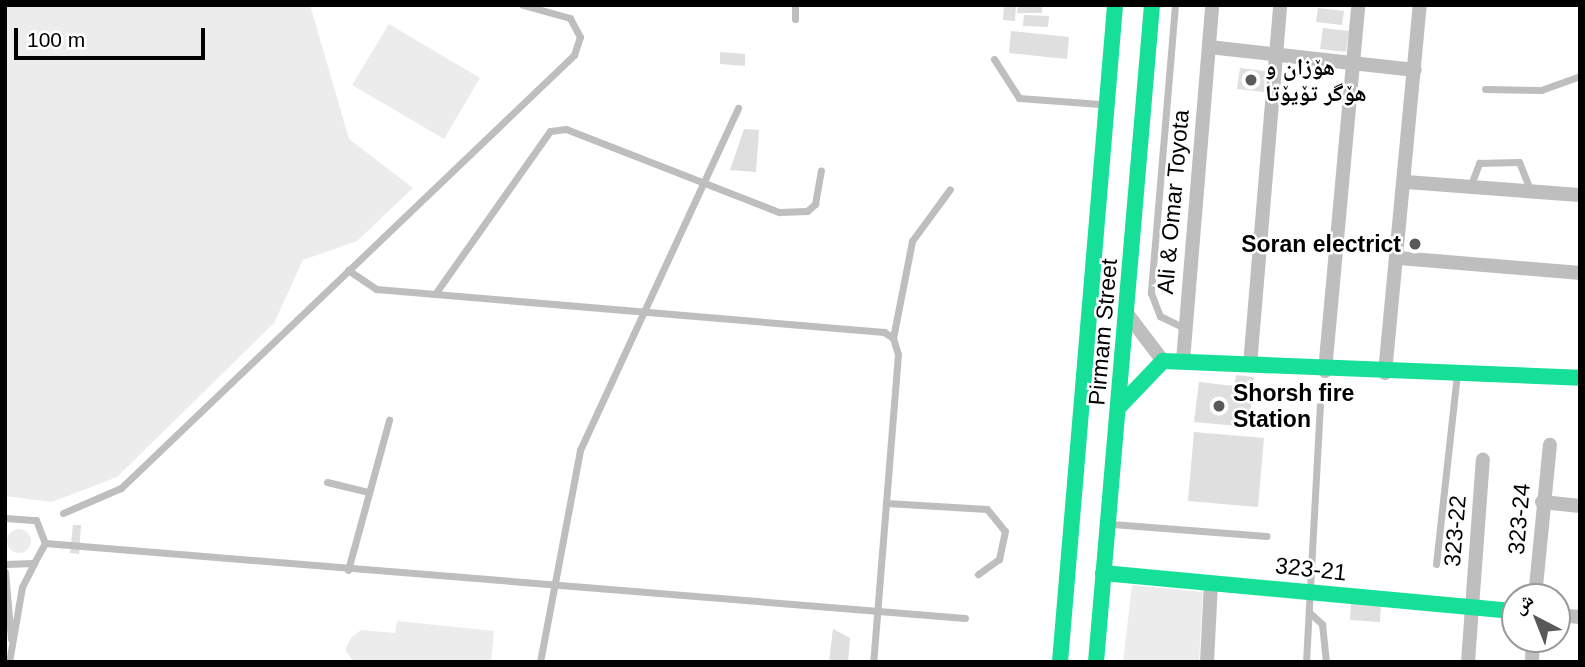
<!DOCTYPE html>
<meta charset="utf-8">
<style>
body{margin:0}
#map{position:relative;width:1585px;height:667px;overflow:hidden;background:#fff;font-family:Helvetica,"Noto Naskh Arabic",sans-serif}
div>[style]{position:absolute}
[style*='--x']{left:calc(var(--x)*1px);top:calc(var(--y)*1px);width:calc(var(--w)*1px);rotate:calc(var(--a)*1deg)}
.green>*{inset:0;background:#ececec}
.round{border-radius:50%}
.building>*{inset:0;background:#dfdfdf}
.lane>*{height:7px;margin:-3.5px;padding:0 3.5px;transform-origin:3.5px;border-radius:3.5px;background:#bebebe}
.street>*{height:14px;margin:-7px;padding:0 7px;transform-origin:7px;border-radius:7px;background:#bebebe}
.fast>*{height:16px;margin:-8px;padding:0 8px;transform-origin:8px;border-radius:8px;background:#16e098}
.dots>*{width:19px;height:19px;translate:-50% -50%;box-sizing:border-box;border:4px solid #fff;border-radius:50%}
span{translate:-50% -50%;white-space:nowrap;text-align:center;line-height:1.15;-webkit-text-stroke:5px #fff;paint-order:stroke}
.poi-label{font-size:23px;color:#000;font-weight:700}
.left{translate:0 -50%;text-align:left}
.right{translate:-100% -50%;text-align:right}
.street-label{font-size:23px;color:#000}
.frame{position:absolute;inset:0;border:7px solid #000;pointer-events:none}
.north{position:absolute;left:1501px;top:583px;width:70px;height:70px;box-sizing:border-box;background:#fff;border:2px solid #999;border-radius:50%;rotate:318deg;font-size:19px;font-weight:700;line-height:28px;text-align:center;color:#000}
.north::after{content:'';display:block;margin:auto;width:24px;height:32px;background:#595959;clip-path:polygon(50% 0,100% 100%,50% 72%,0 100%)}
.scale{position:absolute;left:14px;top:28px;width:191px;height:32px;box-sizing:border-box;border:4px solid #000;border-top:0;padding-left:9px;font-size:21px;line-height:24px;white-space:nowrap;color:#000;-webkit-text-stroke:5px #fff;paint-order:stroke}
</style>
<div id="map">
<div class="green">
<div style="clip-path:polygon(5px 5px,310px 5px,349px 139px,413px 188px,357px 241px,303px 260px,274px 323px,117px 477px,52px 502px,5px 496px)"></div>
<div style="clip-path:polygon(389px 24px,480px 78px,444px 139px,352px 85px)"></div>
<div class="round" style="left:7px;top:529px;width:24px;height:24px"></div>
<div style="clip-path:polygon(1132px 585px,1203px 592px,1199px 662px,1123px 662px)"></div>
<div style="clip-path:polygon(397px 621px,494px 631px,491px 662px,354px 662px,345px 650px,351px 638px,361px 630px,395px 633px)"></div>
</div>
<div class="building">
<div style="clip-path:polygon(1004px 5px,1016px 5px,1015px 21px,1003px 20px)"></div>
<div style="clip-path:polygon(1018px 5px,1042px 5px,1042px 13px,1017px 13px)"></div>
<div style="clip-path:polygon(1318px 8px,1344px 11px,1342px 25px,1316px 22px)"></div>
<div style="clip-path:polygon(1024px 15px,1049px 16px,1048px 27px,1023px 26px)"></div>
<div style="clip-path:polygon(1323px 28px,1349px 31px,1346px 52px,1320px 49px)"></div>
<div style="clip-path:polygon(1011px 31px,1069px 37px,1067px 59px,1009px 53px)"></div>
<div style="clip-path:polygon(720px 52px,745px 54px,745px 66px,720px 64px)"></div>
<div style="clip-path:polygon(1240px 68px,1265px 71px,1264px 92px,1237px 89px)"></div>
<div style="clip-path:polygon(744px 129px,759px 130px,756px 172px,730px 170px)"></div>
<div style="clip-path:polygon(1236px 375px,1254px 377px,1249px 427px,1194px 422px,1199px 382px,1234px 386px)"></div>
<div style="clip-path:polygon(1194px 432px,1264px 438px,1258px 507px,1188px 501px)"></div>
<div style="clip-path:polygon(73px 525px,81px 525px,79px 554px,70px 553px)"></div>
<div style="clip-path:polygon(1351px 602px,1381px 604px,1380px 622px,1350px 620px)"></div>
<div style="clip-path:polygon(833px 629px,850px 638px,848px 662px,829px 662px)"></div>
</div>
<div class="lane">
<div style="--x:1175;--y:5;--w:289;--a:94.8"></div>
<div style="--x:1151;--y:293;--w:25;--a:69"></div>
<div style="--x:1160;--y:316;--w:28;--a:26"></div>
<div style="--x:795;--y:19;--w:14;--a:-90"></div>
<div style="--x:994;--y:59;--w:46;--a:57.3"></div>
<div style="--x:1019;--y:98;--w:81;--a:4.2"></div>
<div style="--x:1485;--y:89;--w:56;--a:1"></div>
<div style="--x:1541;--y:90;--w:41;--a:-19.7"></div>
<div style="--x:1470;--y:187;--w:26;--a:-69"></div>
<div style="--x:1479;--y:163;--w:40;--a:-1.4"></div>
<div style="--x:1519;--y:162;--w:31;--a:68"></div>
<div style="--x:348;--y:270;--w:34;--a:34"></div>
<div style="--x:376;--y:289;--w:510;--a:4.84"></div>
<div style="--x:884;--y:332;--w:11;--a:34"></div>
<div style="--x:893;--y:338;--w:17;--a:73"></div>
<div style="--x:898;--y:354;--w:309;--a:94.6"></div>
<div style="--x:435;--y:294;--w:199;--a:-54.8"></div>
<div style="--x:550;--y:131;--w:16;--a:-7"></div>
<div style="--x:566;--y:129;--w:229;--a:21.3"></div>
<div style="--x:779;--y:212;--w:28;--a:-2"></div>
<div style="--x:807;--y:211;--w:11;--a:-41"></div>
<div style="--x:815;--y:204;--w:34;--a:-80"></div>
<div style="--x:893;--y:338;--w:99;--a:-78.9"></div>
<div style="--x:912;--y:241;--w:64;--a:-53.8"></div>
<div style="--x:327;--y:482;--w:42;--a:13.7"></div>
<div style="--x:886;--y:503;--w:101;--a:3.4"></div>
<div style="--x:987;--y:509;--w:28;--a:51"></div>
<div style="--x:1005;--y:531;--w:29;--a:102"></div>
<div style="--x:999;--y:559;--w:26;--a:144"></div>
<div style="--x:63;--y:513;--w:63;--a:-23.3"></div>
<div style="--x:121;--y:488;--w:627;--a:-43.71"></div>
<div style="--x:574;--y:55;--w:19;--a:-72"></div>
<div style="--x:580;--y:37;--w:21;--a:-118"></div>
<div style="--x:570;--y:18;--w:49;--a:-164.5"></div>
<div style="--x:5;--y:518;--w:31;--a:4"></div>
<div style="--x:36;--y:520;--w:25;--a:69"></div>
<div style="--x:45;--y:543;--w:23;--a:119"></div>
<div style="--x:34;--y:563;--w:29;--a:178"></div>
<div style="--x:1112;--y:524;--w:155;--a:4.4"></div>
<div style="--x:45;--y:543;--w:923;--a:4.66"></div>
<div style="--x:1436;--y:564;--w:190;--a:-83.7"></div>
<div style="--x:348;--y:570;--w:156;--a:-74.7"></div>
<div style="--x:5;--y:572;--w:67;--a:84.9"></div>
<div style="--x:1309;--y:612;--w:18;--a:43"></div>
<div style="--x:1322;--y:624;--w:38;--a:84"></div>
<div style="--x:9;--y:662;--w:76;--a:-80.2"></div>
<div style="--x:22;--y:587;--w:27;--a:-63"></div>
<div style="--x:540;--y:662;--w:216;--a:-79.3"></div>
<div style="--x:580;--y:450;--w:377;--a:-65.2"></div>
<div style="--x:1306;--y:662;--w:257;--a:-86.9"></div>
</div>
<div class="street">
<div style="--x:1209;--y:47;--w:207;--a:6.4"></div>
<div style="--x:1406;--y:182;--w:174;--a:4.3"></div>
<div style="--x:1399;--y:258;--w:182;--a:4.7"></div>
<div style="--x:1128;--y:315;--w:58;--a:52.7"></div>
<div style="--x:1183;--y:361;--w:357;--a:-85.3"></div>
<div style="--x:1250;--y:365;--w:361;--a:-85.2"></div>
<div style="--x:1325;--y:371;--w:367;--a:-84.8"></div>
<div style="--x:1385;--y:373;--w:370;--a:-84.6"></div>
<div style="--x:1542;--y:502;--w:38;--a:6"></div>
<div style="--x:1535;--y:597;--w:153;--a:-84.4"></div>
<div style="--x:1557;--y:615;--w:23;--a:5"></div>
<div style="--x:1207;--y:662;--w:79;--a:-87.1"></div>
<div style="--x:1468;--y:662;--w:203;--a:-85.8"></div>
<div style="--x:1532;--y:662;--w:23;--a:-88"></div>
</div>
<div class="fast">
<div style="--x:1119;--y:407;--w:64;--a:-46.3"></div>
<div style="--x:1163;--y:361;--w:417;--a:2.3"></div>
<div style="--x:1103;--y:573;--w:414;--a:5.3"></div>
<div style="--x:1060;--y:662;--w:659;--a:-85.21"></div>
<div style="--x:1096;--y:662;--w:659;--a:-85.13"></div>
</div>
<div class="dots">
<div style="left:1251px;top:80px;background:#595959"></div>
<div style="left:1415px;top:244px;background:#595959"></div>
<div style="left:1219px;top:406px;background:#595959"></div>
</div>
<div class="poi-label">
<span class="left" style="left:1265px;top:80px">هۆزان و<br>هۆگر تۆیۆتا</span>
<span class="right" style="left:1401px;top:244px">Soran electrict</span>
<span class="left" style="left:1233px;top:406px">Shorsh fire<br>Station</span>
</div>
<div class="street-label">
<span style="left:1173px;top:202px;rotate:-85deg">Ali &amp; Omar Toyota</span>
<span style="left:1103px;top:332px;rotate:-85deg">Pirmam Street</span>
<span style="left:1519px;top:519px;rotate:-85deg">323-24</span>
<span style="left:1455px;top:531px;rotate:-85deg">323-22</span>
<span style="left:1311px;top:569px;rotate:6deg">323-21</span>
</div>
<div class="frame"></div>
<div class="north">ش</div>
<div class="scale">100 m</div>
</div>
